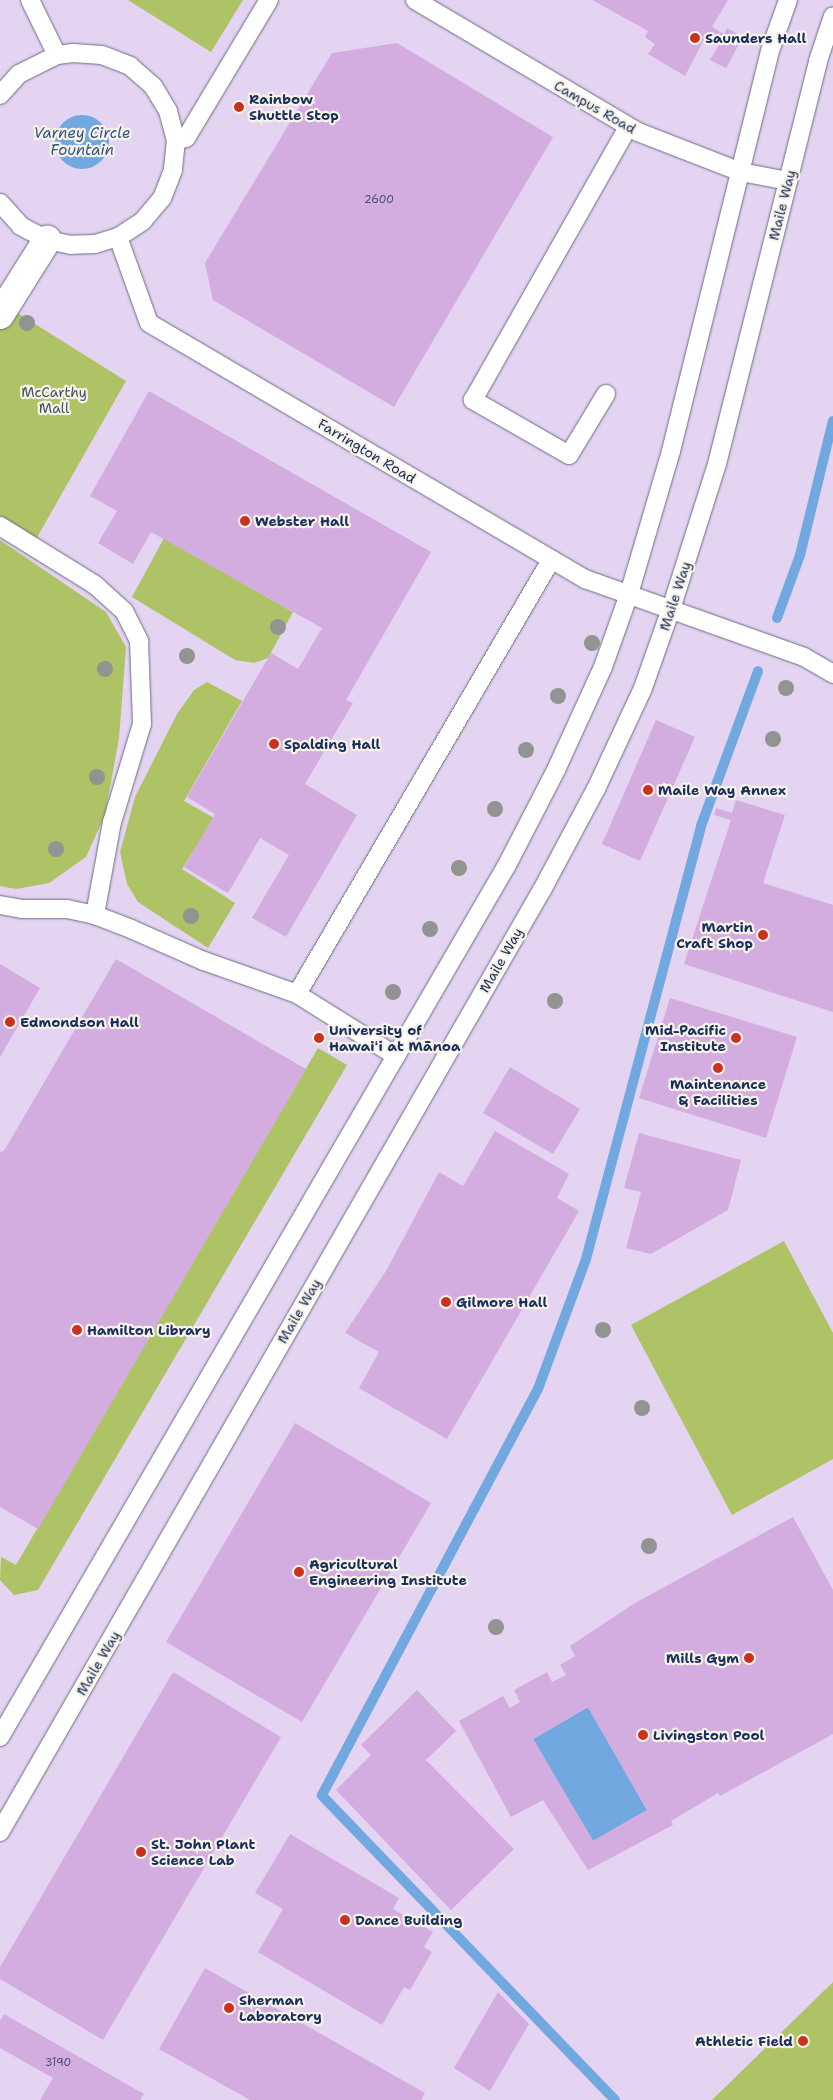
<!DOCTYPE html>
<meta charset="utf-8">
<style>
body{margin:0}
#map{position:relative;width:833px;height:2100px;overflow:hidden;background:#f5e3cc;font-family:"Shantell Sans",sans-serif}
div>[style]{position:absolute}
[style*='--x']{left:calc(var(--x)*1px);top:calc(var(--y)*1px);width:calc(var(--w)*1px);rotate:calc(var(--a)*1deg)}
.built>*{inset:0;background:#e4d3f1}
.green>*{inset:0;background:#aec266}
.water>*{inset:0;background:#71a8e0}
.round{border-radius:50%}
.stream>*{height:10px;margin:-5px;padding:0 5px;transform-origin:5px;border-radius:5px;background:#71a8e0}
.building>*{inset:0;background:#d4ade0}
.roads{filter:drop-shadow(0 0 1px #676e84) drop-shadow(0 0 1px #676e84)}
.lane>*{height:18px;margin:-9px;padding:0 9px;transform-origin:9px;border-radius:9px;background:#fff}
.street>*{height:28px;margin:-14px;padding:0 14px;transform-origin:14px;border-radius:14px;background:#fff}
.trees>*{width:16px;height:16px;margin:-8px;border-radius:50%;background:#919491}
.dots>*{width:14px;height:14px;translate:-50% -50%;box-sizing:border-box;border:2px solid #f7f3e8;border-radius:50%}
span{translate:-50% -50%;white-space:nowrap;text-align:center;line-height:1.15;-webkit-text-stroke:4.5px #f7f3e8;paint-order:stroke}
.number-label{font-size:11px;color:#494e7e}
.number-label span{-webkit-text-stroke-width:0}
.poi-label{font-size:14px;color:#1b2f5e;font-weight:700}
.left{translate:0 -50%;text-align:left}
.right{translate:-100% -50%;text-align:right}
.street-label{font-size:14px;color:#1b2f5e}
.park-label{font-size:14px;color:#405460}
.water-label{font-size:15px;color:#355385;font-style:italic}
</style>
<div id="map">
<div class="built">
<div style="clip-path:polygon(0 0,833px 0,833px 2100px,0 2100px)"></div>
</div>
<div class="green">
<div style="clip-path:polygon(128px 0,243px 0,211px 52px)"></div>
<div style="clip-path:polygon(0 302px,126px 381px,36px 539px,0 516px)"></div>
<div style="clip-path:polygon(164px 538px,293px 612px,268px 658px,254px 663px,235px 660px,132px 597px)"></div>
<div style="clip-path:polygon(0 540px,106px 612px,126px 647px,119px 738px,105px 815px,86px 857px,49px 883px,16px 889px,0 886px)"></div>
<div style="clip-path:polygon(207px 682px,242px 701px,184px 801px,214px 818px,182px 869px,235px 903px,208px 948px,138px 902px,127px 884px,120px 852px,135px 797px,177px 714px,194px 690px)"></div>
<div style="clip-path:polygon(318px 1048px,347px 1065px,38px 1590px,14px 1595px,0 1580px,1px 1557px,16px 1565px)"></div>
<div style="clip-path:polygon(784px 1241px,833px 1333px,833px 1459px,732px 1515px,631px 1325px)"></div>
<div style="clip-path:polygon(833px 1982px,833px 2100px,712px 2100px)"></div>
</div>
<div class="water">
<div class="round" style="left:55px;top:115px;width:54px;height:54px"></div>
<div style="clip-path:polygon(588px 1707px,647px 1810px,593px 1841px,533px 1739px)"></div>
</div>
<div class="stream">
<div style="--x:777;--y:618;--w:67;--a:-69.9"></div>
<div style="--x:800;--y:555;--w:138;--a:-76.2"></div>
<div style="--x:615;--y:2100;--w:423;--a:-133.9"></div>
<div style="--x:322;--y:1795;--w:460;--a:-62"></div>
<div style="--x:538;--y:1389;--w:139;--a:-69.7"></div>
<div style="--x:586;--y:1259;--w:448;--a:-75.1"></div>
<div style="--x:701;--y:826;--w:165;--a:-69.8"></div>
</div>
<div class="building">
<div style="clip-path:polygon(592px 0,728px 0,712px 27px,724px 34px,727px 28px,743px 37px,726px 68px,710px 60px,719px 45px,705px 38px,685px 76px,648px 54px,655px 44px,645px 37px,648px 31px)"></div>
<div style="clip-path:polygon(397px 43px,553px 137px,394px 407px,213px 300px,205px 263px,332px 53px)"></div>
<div style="clip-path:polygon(149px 391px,431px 552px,346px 700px,353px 703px,305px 784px,357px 815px,286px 937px,252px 918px,289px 855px,260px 838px,228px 893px,224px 891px,184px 867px,215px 814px,187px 797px,271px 653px,298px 669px,322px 628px,151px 532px,133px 564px,98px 543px,117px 511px,90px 496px)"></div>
<div style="clip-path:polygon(656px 720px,695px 737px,640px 861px,602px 844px)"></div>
<div style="clip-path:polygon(736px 800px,785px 815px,763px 883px,833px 905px,833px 1012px,684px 964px,731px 820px,714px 815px,716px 808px,732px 813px)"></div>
<div style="clip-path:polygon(116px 959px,306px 1069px,38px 1529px,0 1507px,0 1152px,4px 1151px)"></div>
<div style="clip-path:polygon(0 964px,40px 988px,0 1057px)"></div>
<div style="clip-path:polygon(670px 998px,797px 1037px,766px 1138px,639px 1098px)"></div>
<div style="clip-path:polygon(510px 1067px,580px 1109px,553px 1154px,483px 1113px)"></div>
<div style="clip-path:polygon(495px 1131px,569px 1174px,557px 1198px,579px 1211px,447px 1439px,359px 1388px,379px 1352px,345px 1333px,386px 1271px,439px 1172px,463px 1186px)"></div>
<div style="clip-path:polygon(639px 1133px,741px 1160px,728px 1210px,651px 1254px,626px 1248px,641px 1192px,624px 1188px)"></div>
<div style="clip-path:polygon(295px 1423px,431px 1503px,302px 1722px,166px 1642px)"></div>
<div style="clip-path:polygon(evenodd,793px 1517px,833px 1590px,833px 1734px,720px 1796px,718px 1793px,671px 1821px,673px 1825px,588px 1870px,543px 1800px,511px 1817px,459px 1721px,503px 1696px,510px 1708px,520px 1702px,514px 1690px,547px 1672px,552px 1682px,566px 1675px,560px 1665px,575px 1656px,570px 1646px,635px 1603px,793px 1517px,588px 1707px,647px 1810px,593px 1841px,533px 1739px,588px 1707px)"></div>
<div style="clip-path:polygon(173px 1672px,281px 1737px,103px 2040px,0 1979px,0 1967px)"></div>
<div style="clip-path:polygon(417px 1690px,456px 1731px,426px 1760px,514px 1849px,451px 1910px,336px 1790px,371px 1755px,361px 1745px)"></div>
<div style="clip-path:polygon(290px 1834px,399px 1898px,393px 1909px,433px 1932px,424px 1947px,432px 1952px,410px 1990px,404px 1987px,382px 2025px,258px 1952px,283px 1909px,255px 1893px)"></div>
<div style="clip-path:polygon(205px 1968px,425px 2093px,421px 2100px,250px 2100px,159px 2049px)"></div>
<div style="clip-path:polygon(498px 1992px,529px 2024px,490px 2091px,454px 2068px)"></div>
<div style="clip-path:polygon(4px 2014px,144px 2094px,140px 2100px,40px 2100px,53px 2078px,0 2048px,0 2021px)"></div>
</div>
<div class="roads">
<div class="lane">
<div style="--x:30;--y:0;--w:61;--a:63.9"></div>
<div style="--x:415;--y:0;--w:259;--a:30.6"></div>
<div style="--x:638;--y:132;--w:110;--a:21.2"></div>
<div style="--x:741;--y:172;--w:48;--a:10.8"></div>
<div style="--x:0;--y:95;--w:28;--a:-48"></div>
<div style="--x:19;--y:74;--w:42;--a:-26.6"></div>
<div style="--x:57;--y:55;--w:16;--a:-7"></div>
<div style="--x:73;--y:53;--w:29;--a:4"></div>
<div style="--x:102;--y:55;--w:30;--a:21"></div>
<div style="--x:130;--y:66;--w:30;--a:41"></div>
<div style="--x:153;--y:86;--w:29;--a:59"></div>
<div style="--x:168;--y:111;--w:30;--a:75"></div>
<div style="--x:176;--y:140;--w:30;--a:96"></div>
<div style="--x:173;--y:170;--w:30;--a:111"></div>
<div style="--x:162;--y:198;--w:30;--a:130"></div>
<div style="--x:143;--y:221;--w:30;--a:147"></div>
<div style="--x:118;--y:237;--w:24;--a:163"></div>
<div style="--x:95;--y:244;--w:24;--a:178"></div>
<div style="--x:71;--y:245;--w:25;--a:-168"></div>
<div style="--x:47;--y:240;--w:30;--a:-152"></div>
<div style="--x:21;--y:226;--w:31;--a:-132"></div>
<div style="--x:176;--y:140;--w:10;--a:-11"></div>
<div style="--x:186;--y:138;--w:161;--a:-59"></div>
<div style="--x:118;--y:237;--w:91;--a:70.2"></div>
<div style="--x:149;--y:323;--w:506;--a:30.42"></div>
<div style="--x:585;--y:579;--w:232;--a:19.6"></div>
<div style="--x:804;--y:657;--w:34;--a:30"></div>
<div style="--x:606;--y:394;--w:71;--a:121.2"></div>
<div style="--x:569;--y:455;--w:111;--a:-150.2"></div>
<div style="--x:473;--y:400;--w:314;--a:-60.4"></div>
<div style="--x:0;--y:526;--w:112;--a:31.8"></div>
<div style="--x:95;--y:585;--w:39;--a:42"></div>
<div style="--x:124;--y:611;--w:34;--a:63"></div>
<div style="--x:139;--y:641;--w:83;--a:87.9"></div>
<div style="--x:142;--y:724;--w:102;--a:107"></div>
<div style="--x:112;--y:822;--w:95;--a:100.4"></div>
<div style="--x:0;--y:905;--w:22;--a:10"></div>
<div style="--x:22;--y:909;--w:45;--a:0"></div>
<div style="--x:67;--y:909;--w:29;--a:12"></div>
<div style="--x:95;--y:915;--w:39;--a:21"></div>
<div style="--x:131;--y:929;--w:80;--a:23.7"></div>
<div style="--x:204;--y:961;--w:99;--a:19.5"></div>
<div style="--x:297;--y:994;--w:117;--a:32.1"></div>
<div style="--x:297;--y:994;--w:503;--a:-59.66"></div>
<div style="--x:0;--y:1737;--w:1009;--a:-59.83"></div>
<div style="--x:507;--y:865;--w:107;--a:-62.7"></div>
<div style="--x:556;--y:770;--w:113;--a:-65.5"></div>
<div style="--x:603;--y:667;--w:77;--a:-70.4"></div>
<div style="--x:629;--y:594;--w:149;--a:-73.6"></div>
<div style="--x:671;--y:451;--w:415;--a:-76.1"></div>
<div style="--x:771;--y:48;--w:51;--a:-70.5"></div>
<div style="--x:0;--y:1832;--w:1087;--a:-60.09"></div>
<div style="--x:542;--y:890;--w:115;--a:-61.9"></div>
<div style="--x:596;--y:789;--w:111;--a:-65"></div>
<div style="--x:643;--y:688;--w:84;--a:-70.5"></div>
<div style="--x:671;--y:609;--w:152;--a:-72.4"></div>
<div style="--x:717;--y:464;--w:415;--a:-75.9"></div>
<div style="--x:818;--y:61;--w:47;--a:-71.6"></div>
</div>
<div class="street">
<div style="--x:0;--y:315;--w:89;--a:-57.9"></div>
</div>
</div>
<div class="trees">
<div style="left:27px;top:323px"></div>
<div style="left:278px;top:627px"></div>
<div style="left:592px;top:643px"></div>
<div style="left:187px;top:656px"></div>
<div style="left:105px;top:669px"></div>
<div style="left:786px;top:688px"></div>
<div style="left:558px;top:696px"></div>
<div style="left:773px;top:739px"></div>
<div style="left:526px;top:750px"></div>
<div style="left:97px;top:777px"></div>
<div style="left:495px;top:809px"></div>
<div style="left:56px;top:849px"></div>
<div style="left:459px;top:868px"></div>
<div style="left:191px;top:916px"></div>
<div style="left:430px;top:929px"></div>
<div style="left:393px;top:992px"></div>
<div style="left:555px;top:1001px"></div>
<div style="left:603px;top:1330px"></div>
<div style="left:642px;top:1408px"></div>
<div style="left:649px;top:1546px"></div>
<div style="left:496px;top:1627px"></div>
</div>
<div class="dots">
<div style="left:695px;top:38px;background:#c8321e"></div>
<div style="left:239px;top:107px;background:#c8321e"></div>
<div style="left:245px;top:521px;background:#c8321e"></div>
<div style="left:274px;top:744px;background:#c8321e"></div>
<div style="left:648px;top:790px;background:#c8321e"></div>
<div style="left:763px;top:935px;background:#c8321e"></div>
<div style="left:10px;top:1022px;background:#c8321e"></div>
<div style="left:319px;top:1038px;background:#c8321e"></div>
<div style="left:736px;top:1038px;background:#c8321e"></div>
<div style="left:718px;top:1068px;background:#c8321e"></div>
<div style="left:446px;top:1302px;background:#c8321e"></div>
<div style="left:77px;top:1330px;background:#c8321e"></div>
<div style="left:299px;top:1572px;background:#c8321e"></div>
<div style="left:749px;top:1658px;background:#c8321e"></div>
<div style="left:643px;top:1735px;background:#c8321e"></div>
<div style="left:141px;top:1852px;background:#c8321e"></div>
<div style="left:345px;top:1920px;background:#c8321e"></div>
<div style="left:229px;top:2008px;background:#c8321e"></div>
<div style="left:803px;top:2041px;background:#c8321e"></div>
</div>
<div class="number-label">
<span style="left:379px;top:200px">2600</span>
<span style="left:58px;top:2063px">3190</span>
</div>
<div class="poi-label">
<span class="left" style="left:705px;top:38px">Saunders Hall</span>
<span class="left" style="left:249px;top:107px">Rainbow<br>Shuttle Stop</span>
<span class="left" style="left:255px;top:521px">Webster Hall</span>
<span class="left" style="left:284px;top:744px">Spalding Hall</span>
<span class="left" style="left:658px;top:790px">Maile Way Annex</span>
<span class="right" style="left:753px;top:935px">Martin<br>Craft Shop</span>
<span class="left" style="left:20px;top:1022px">Edmondson Hall</span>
<span class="left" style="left:329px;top:1038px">University of<br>Hawaiʻi at Mānoa</span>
<span class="right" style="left:726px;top:1038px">Mid-Pacific<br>Institute</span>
<span style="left:718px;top:1092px">Maintenance<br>&amp; Facilities</span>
<span class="left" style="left:456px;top:1302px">Gilmore Hall</span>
<span class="left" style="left:87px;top:1330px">Hamilton Library</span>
<span class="left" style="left:309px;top:1572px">Agricultural<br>Engineering Institute</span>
<span class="right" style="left:739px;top:1658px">Mills Gym</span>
<span class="left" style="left:653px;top:1735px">Livingston Pool</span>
<span class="left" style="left:151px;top:1852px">St. John Plant<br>Science Lab</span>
<span class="left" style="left:355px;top:1920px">Dance Building</span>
<span class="left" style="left:239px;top:2008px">Sherman<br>Laboratory</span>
<span class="right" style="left:793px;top:2041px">Athletic Field</span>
</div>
<div class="street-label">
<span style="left:595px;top:107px;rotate:30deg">Campus Road</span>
<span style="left:782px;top:205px;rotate:-76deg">Maile Way</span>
<span style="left:367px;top:451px;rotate:31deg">Farrington Road</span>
<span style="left:675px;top:596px;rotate:-72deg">Maile Way</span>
<span style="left:501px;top:960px;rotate:-60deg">Maile Way</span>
<span style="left:299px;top:1311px;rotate:-60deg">Maile Way</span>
<span style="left:98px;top:1663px;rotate:-60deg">Maile Way</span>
</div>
<div class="park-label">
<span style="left:54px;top:400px">McCarthy<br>Mall</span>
</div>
<div class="water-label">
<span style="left:82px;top:142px">Varney Circle<br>Fountain</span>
</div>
</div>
